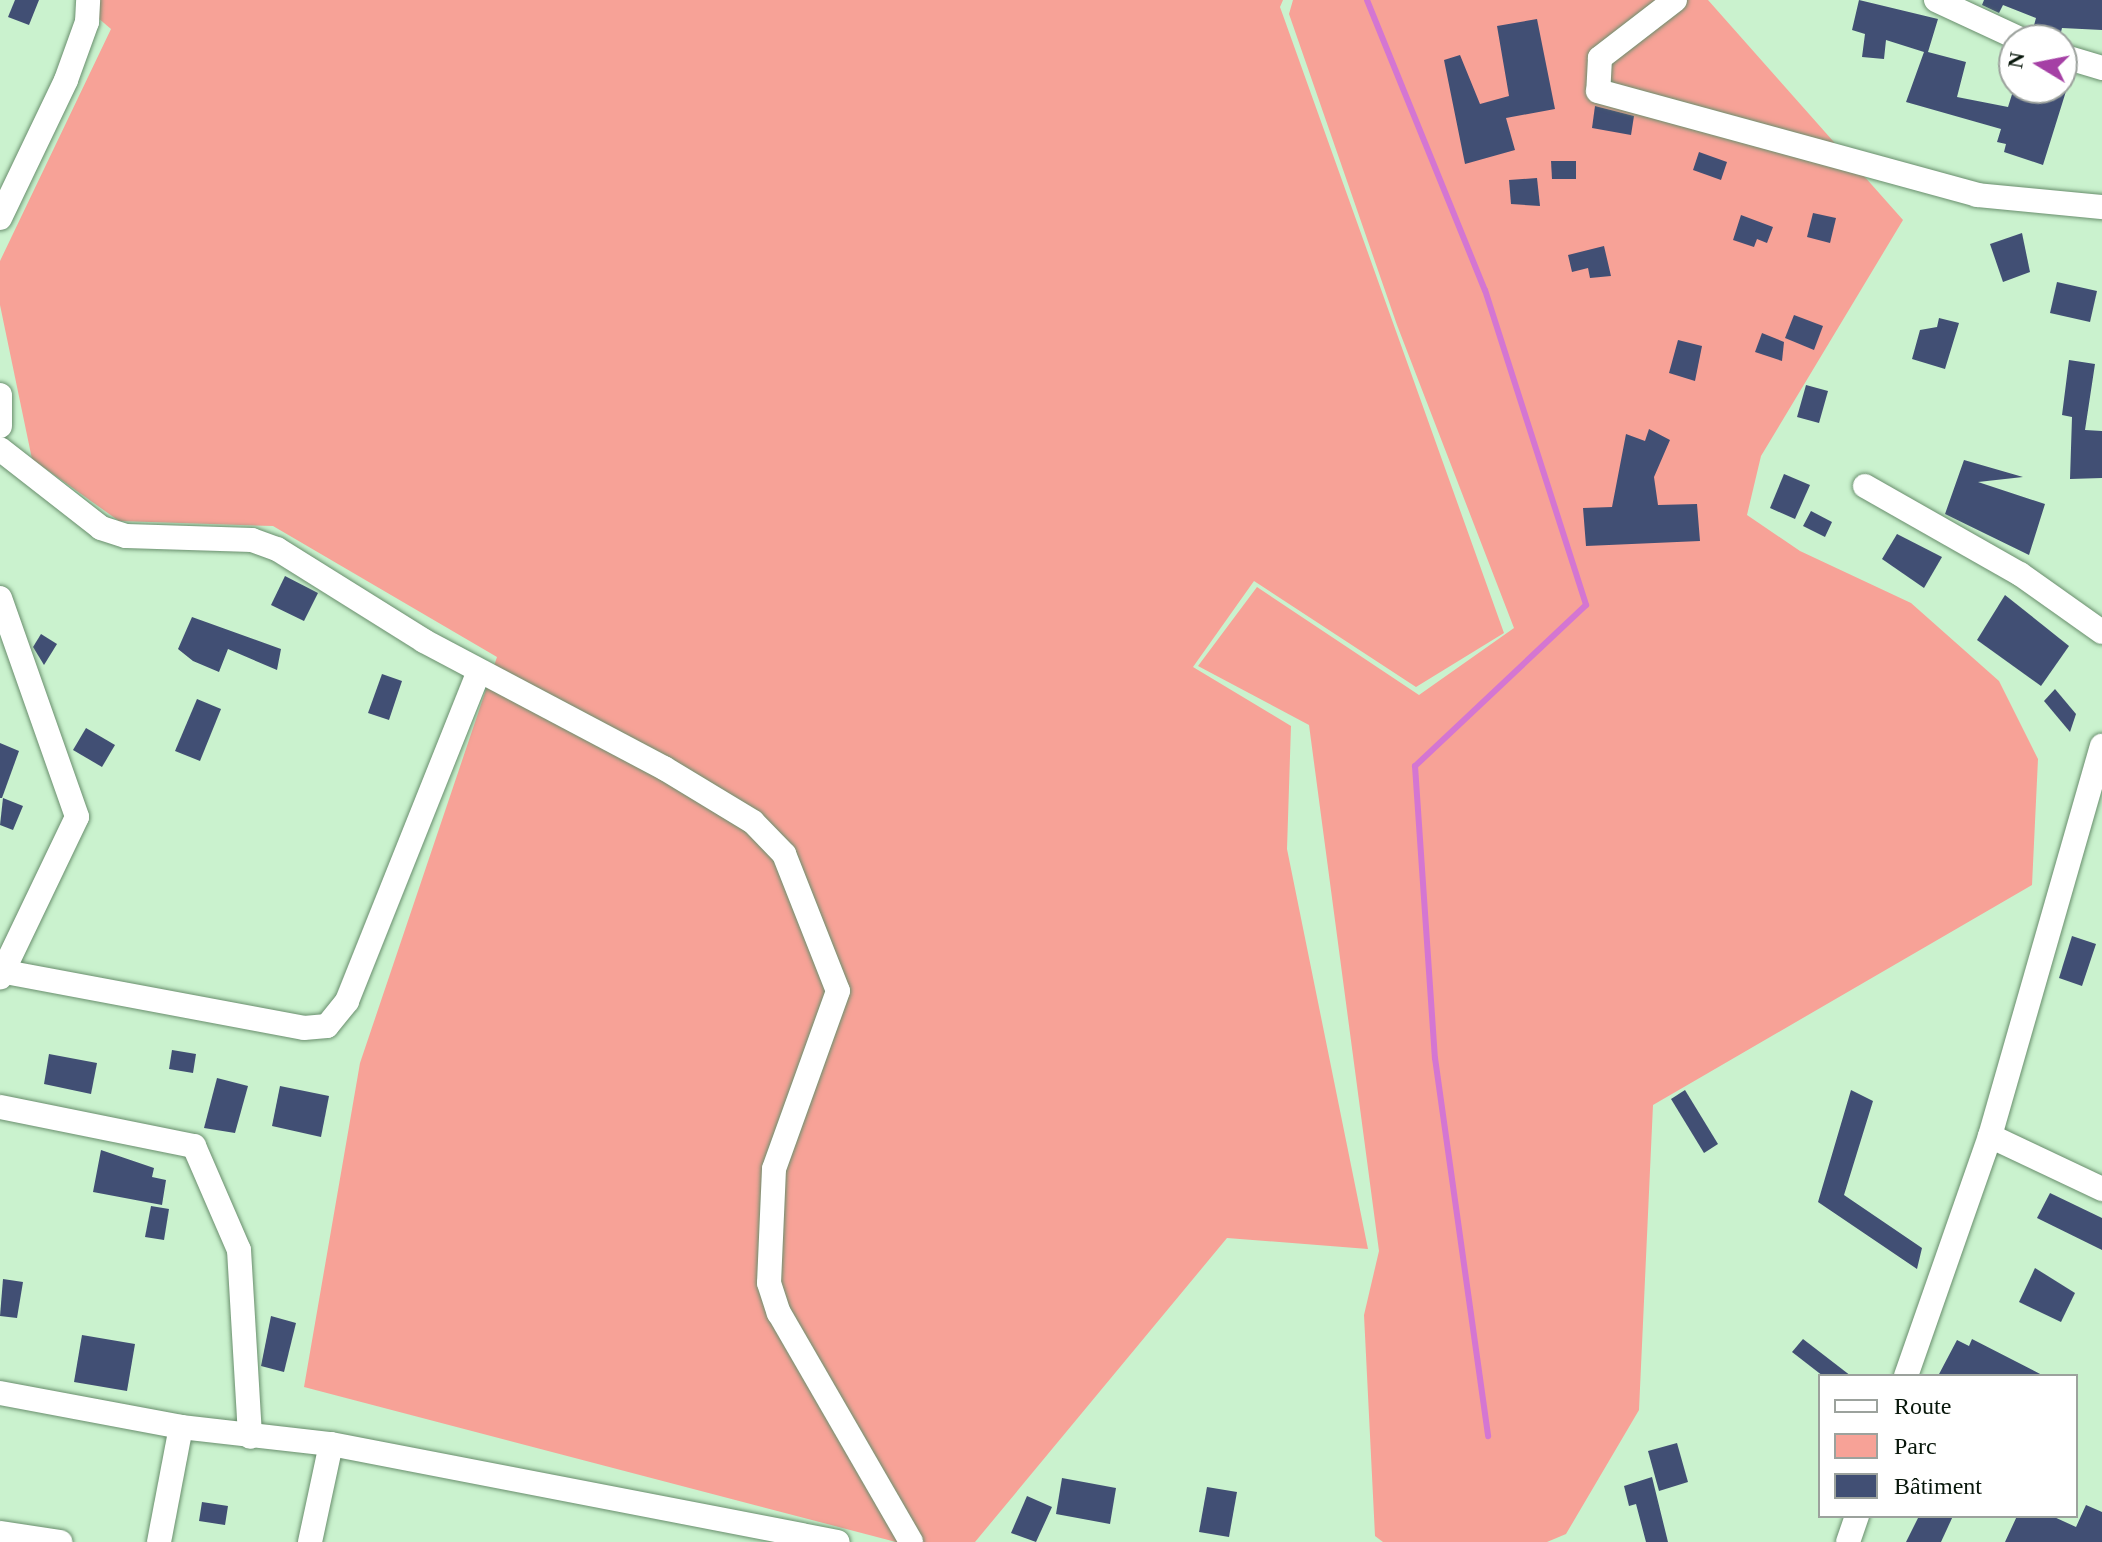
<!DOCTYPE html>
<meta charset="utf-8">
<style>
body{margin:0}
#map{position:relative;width:2102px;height:1542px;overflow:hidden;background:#caf2ce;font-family:Georgia,serif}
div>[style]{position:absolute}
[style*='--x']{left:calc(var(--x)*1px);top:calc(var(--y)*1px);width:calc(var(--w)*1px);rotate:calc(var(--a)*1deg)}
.green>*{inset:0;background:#f7a297}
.stream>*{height:6px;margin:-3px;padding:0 3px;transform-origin:3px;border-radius:3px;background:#d476d2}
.building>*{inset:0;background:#414f74}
.roads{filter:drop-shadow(0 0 2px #698e6d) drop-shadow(0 0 2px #698e6d)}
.street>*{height:24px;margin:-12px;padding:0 12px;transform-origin:12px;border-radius:12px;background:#fff}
span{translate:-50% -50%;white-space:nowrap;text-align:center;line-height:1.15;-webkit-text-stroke:8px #fff;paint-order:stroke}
.legend{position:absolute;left:1818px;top:1374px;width:260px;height:144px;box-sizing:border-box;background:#fff;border:2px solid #9ca29d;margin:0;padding:10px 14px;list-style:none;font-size:24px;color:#08170b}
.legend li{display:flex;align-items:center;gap:16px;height:40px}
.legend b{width:40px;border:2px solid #9ca29d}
.north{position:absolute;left:1998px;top:24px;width:80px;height:80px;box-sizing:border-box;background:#fff;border:2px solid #9ca29d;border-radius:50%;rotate:280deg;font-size:22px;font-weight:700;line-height:32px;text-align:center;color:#08170b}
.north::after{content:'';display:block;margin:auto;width:28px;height:36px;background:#a540a5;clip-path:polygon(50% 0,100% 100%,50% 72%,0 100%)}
</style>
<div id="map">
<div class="green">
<div style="clip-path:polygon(77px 0,1283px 0,1280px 7px,1504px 633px,1416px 687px,1254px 581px,1193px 667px,1291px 726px,1287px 849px,1368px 1249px,1227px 1238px,975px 1542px,896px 1542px,304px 1387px,360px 1063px,497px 657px,273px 526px,119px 521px,32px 459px,0 305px,0 261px,111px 29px)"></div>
<div style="clip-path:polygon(1293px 0,1708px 0,1903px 220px,1761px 456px,1747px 515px,1800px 551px,1911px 603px,1999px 681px,2038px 759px,2032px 885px,1653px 1105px,1639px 1410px,1566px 1534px,1547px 1542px,1383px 1542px,1375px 1536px,1364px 1315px,1379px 1251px,1309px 725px,1198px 666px,1257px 587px,1419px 695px,1514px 628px,1397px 325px,1289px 14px)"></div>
</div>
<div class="stream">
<div style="--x:1367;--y:0;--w:313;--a:67.9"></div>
<div style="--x:1485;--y:290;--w:331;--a:72.2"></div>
<div style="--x:1586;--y:605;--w:235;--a:136.7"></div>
<div style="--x:1415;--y:766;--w:293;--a:86.1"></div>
<div style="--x:1435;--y:1058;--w:382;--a:82"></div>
</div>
<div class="building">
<div style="clip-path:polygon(15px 0,39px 0,29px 25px,8px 17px)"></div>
<div style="clip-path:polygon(1859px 0,1938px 19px,1928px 52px,1966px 62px,1957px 97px,2008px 107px,2014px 88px,2067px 88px,2043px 165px,2004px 152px,2006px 144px,1997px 142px,2001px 129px,1906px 102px,1924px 52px,1886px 40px,1884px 59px,1862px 57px,1865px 34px,1852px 30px)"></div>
<div style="clip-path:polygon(1984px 0,2102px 0,2102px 30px,2062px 28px,2060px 36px,2033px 29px,2036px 18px,2003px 5px,1999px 13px,1982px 5px)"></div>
<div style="clip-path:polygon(1537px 19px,1555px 109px,1506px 118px,1515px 150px,1465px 164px,1444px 60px,1460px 55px,1480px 104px,1509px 96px,1497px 26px)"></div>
<div style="clip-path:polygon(1595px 106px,1634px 116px,1631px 135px,1592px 128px)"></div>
<div style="clip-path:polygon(1699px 152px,1727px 162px,1721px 180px,1693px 170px)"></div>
<div style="clip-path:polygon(1551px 161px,1576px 161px,1576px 179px,1552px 179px)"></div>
<div style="clip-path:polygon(1537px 178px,1540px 206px,1511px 204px,1509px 180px)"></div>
<div style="clip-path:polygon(1813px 213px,1836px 218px,1830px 243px,1807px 237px)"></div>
<div style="clip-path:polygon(1741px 215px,1773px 227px,1767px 243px,1757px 239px,1754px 247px,1733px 240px)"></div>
<div style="clip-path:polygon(2022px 233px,2030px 272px,2003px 282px,1990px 244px)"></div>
<div style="clip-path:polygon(1604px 246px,1611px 276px,1590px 278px,1588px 268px,1572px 272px,1568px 255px)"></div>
<div style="clip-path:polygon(2057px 282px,2097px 291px,2090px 322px,2050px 313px)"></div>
<div style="clip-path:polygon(1794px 315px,1823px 326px,1814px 350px,1785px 338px)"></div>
<div style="clip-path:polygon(1939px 318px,1959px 323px,1945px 369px,1912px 359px,1920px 330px,1937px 327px)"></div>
<div style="clip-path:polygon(1762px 333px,1784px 342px,1782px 361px,1755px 352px)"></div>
<div style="clip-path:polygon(1678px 340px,1702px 346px,1695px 381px,1669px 373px)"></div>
<div style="clip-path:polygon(2069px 360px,2095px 364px,2085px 430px,2102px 431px,2102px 478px,2070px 479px,2072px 417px,2062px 415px)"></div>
<div style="clip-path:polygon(1806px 385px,1828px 391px,1819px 423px,1797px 417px)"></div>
<div style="clip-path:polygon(1649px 429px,1670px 440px,1654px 477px,1658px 505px,1697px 504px,1700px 541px,1586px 546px,1583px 508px,1612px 507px,1626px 434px,1645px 441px)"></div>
<div style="clip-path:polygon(1964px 460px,2023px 477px,1978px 482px,2045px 504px,2029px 555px,1945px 514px)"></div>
<div style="clip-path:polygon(1784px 474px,1810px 485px,1795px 519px,1770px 508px)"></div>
<div style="clip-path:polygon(1811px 511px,1832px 522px,1825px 537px,1803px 526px)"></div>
<div style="clip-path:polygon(1897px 534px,1942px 557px,1924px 588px,1882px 559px)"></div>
<div style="clip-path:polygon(285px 576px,318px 593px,304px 621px,271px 605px)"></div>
<div style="clip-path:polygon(2005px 595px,2069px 646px,2041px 686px,1977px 640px)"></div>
<div style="clip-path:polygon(192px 617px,281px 649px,277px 670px,228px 649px,219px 672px,193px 661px,178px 649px)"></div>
<div style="clip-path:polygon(41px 634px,57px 644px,44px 665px,33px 647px)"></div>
<div style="clip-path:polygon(382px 674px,402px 681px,389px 720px,368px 713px)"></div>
<div style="clip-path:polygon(2055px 689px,2076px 714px,2070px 732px,2044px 701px)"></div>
<div style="clip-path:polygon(197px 699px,221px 709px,200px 761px,175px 751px)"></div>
<div style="clip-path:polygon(86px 728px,115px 745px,102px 767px,73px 750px)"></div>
<div style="clip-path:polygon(0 743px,19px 751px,2px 798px,0 798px)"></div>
<div style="clip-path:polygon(3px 798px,23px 806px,13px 830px,0 825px)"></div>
<div style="clip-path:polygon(2072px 936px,2096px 944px,2082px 986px,2059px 978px)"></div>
<div style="clip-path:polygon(172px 1050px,196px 1054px,193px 1073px,169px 1069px)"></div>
<div style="clip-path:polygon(49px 1054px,97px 1063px,91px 1094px,44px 1084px)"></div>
<div style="clip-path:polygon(217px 1078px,248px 1086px,235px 1133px,204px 1128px)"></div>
<div style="clip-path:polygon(280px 1086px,329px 1096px,321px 1137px,272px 1126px)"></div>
<div style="clip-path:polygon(1685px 1090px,1718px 1144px,1704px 1153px,1671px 1099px)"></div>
<div style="clip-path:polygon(1851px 1090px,1873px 1101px,1844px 1195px,1922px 1248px,1917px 1269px,1818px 1202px)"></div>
<div style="clip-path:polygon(101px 1150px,154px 1168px,152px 1177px,166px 1180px,162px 1205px,93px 1192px)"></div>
<div style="clip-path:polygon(2050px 1193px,2102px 1218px,2102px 1250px,2037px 1218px)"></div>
<div style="clip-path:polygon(151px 1206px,169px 1209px,164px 1240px,145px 1237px)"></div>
<div style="clip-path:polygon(2035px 1268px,2075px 1293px,2061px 1322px,2019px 1302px)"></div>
<div style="clip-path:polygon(3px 1279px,23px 1282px,17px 1318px,0 1316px)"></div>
<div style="clip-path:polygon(271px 1316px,296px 1323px,284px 1372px,261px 1366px)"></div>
<div style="clip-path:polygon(82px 1335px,135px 1344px,127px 1391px,74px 1382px)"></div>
<div style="clip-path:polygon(1803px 1339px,1851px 1376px,1823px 1376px,1792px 1352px)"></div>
<div style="clip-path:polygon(1972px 1339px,2044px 1376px,1938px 1376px,1957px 1340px,1969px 1346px)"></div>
<div style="clip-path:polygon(1677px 1443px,1688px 1482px,1659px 1491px,1648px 1451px)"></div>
<div style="clip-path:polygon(1652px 1477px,1668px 1542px,1646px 1542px,1636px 1504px,1629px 1506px,1624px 1486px)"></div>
<div style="clip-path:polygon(1062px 1478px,1116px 1488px,1110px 1524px,1056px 1514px)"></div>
<div style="clip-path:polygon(1207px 1487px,1237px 1492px,1229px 1537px,1199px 1532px)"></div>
<div style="clip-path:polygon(1027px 1496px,1052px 1507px,1036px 1542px,1011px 1533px)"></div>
<div style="clip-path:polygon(202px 1502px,228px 1506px,225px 1525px,199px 1521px)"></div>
<div style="clip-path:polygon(2086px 1505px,2102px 1512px,2102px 1542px,2005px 1542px,2017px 1516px,2052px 1516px,2076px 1527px)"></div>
<div style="clip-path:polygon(1919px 1516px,1953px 1516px,1941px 1542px,1906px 1542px)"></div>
</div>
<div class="roads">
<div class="street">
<div style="--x:1675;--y:0;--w:95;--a:142.3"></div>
<div style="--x:1600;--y:58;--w:33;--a:93"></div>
<div style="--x:1598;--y:91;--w:393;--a:15.3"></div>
<div style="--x:1977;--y:195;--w:126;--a:5.5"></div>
<div style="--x:1936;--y:0;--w:95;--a:24.9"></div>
<div style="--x:2062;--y:56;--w:42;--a:16.7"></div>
<div style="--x:0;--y:218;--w:153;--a:-64.4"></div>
<div style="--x:66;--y:80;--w:62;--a:-70.1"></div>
<div style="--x:87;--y:22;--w:22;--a:-87"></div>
<div style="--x:0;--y:395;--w:31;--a:90"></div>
<div style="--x:0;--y:449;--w:128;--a:38"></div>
<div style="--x:101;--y:528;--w:26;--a:18"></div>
<div style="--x:126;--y:536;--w:126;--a:1.8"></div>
<div style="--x:252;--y:540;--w:27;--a:20"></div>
<div style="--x:277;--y:549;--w:173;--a:32"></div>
<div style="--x:424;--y:641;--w:272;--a:27.9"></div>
<div style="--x:664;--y:768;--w:104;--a:31.2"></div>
<div style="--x:753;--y:822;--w:45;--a:45.9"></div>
<div style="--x:784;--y:854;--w:147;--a:68.5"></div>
<div style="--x:838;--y:991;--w:189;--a:109.8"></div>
<div style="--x:774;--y:1169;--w:114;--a:92.5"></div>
<div style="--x:769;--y:1283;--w:32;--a:72"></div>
<div style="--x:779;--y:1313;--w:264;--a:60"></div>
<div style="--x:1865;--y:486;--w:178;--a:29.6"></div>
<div style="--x:2020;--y:574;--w:100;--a:35.3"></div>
<div style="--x:0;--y:598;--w:232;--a:70.6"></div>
<div style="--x:77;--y:817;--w:178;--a:115.6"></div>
<div style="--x:0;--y:971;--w:309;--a:10.6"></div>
<div style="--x:304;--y:1028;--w:23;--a:-5"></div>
<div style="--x:327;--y:1026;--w:32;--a:-51"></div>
<div style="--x:347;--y:1001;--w:355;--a:-68.2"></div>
<div style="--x:0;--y:1107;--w:198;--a:11.4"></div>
<div style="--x:194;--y:1146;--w:113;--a:66.6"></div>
<div style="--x:239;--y:1250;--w:187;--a:86.6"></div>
<div style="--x:1990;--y:1136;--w:124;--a:25.3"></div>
<div style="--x:1906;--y:1376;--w:254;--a:-70.7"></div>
<div style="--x:1990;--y:1136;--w:406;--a:-74"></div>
<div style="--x:0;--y:1393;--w:184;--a:10.6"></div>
<div style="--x:181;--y:1427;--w:151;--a:6.5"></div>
<div style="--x:331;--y:1444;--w:516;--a:10.94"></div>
<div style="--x:0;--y:1533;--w:61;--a:8.5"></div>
<div style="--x:159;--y:1542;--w:117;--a:-79.2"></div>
<div style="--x:310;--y:1542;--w:100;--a:-77.9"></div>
<div style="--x:1848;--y:1542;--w:28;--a:-71"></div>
</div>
</div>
<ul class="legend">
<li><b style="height:10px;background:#fff"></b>Route</li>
<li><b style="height:22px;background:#f7a297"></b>Parc</li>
<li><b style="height:22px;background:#414f74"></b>Bâtiment</li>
</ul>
<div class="north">N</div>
</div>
